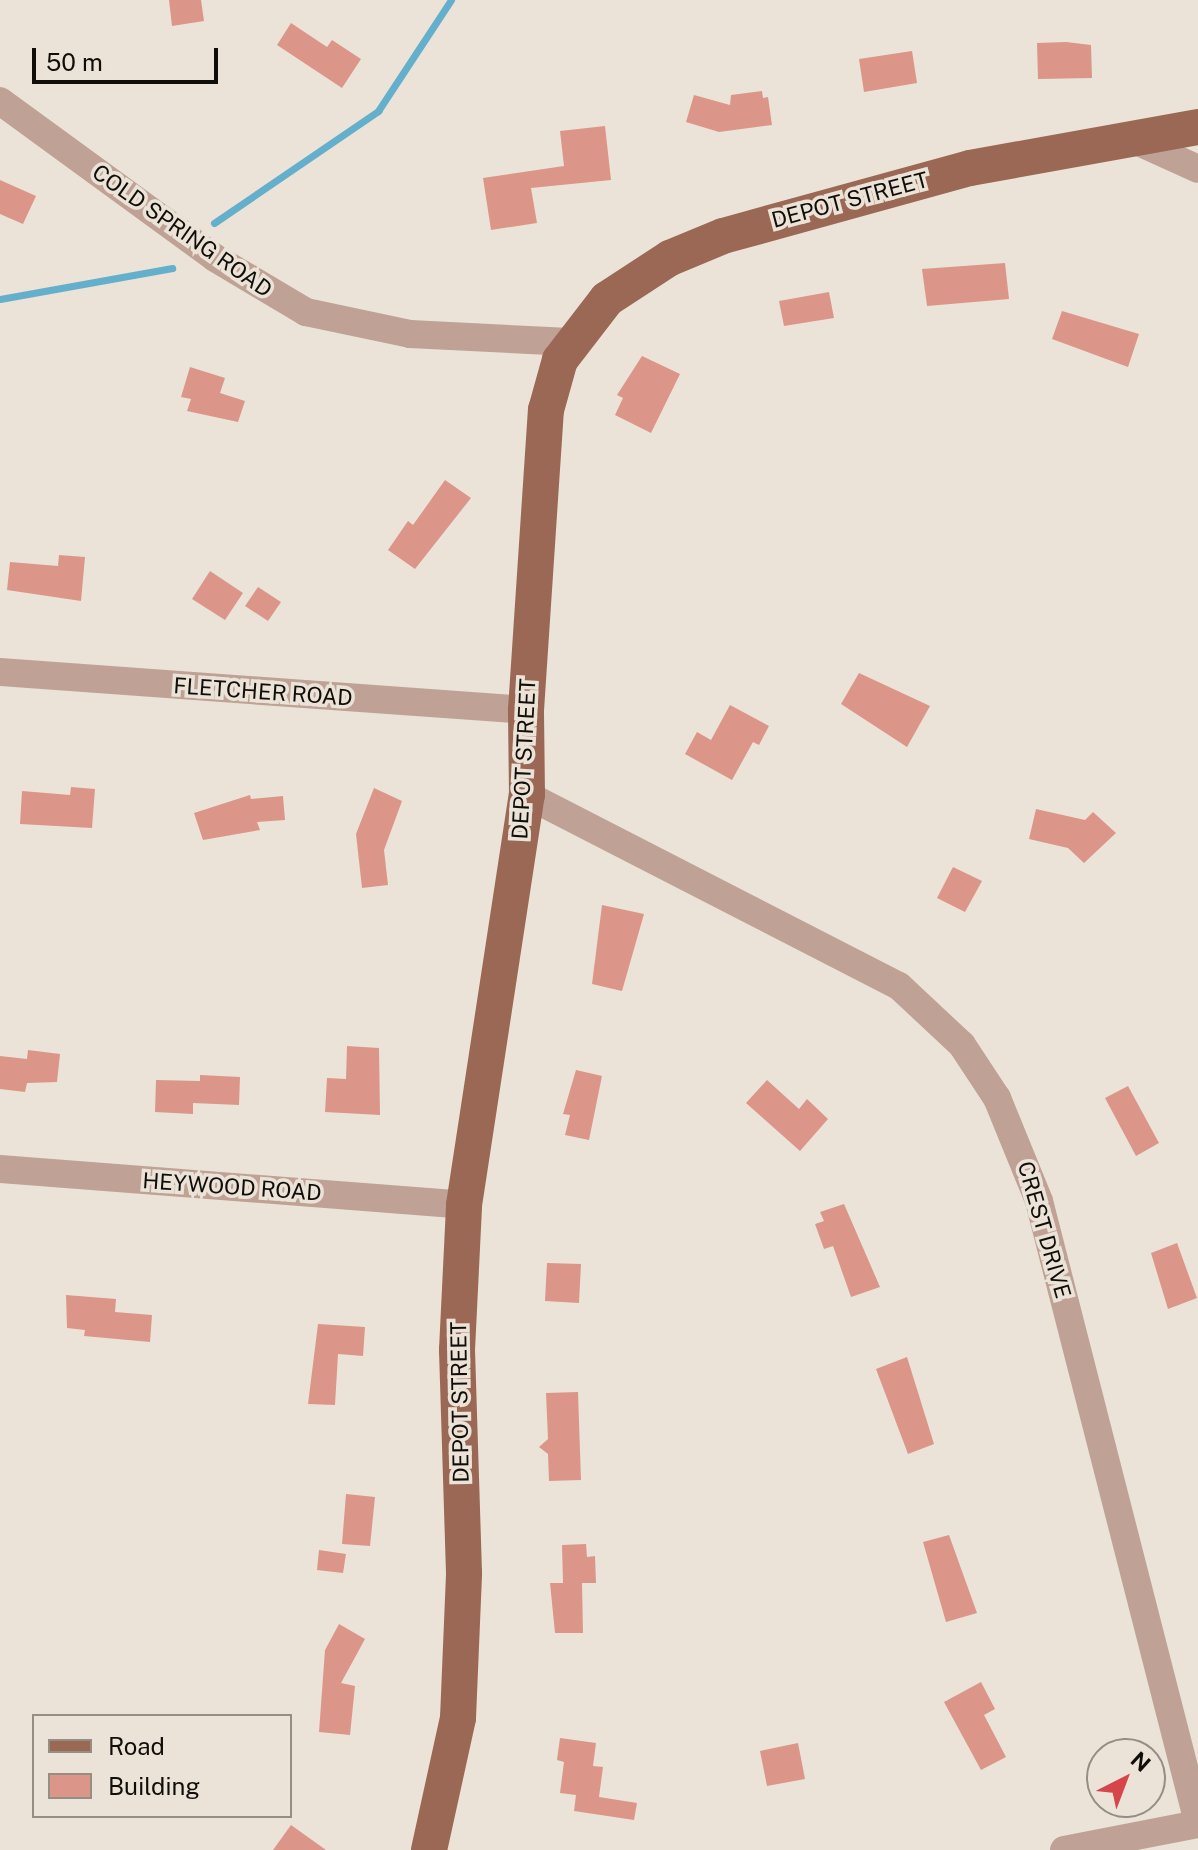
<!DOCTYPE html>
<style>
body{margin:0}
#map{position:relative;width:1198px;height:1850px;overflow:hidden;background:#ebe3d7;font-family:"Public Sans",sans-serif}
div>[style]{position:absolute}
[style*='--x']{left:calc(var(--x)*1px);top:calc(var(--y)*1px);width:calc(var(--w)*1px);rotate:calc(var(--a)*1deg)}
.stream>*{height:7px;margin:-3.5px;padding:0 3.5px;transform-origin:3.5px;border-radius:3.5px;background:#64afcc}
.building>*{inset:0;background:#db9689}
.minor>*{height:28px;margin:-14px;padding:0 14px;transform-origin:14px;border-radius:14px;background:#bfa196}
.major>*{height:36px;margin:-18px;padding:0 18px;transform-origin:18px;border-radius:18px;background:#9b6855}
span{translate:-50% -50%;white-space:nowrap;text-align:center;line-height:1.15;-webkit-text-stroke:7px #ebe3d7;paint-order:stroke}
.street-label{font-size:22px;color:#110e0a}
.legend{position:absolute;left:32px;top:1714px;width:260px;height:104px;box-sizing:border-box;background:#ebe3d7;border:2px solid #948e85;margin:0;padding:10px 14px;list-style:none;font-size:24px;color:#110e0a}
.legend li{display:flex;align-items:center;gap:16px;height:40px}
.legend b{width:40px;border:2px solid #948e85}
.north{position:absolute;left:1086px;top:1738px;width:80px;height:80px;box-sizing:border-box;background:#ebe3d7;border:2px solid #948e85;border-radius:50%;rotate:42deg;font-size:22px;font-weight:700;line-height:32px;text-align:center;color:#110e0a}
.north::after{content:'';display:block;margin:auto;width:28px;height:36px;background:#d5454a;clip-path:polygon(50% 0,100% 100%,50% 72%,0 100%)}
.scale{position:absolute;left:32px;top:48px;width:186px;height:36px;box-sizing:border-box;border:4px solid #110e0a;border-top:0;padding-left:10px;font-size:24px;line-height:28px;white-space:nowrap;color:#110e0a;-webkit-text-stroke:6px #ebe3d7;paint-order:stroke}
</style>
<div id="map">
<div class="stream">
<div style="--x:214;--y:223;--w:199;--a:-34.3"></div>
<div style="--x:378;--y:111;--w:133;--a:-56.7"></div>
<div style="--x:0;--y:299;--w:175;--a:-10.2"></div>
</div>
<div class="building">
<div style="clip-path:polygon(169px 0,201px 0,204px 21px,172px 26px)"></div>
<div style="clip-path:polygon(291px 23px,327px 47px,332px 40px,361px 59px,342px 88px,277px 45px)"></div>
<div style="clip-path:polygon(1066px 42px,1091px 45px,1092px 78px,1038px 79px,1037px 43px)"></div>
<div style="clip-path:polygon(912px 51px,917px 83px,864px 92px,859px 59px)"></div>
<div style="clip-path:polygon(762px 91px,763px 98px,768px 97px,772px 125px,719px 132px,686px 122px,694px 95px,730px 105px,731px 95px)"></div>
<div style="clip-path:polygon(605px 126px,611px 180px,531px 188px,537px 223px,491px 230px,483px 178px,564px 166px,560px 131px)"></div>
<div style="clip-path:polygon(0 180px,36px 196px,23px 224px,0 214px)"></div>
<div style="clip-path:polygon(1005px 263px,1009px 299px,927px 306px,922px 269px)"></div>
<div style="clip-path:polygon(829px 292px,834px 318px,784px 326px,779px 301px)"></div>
<div style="clip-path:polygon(1062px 311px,1139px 334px,1128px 367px,1052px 339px)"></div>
<div style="clip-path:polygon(642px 356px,680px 374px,651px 433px,615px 415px,623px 398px,617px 395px)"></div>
<div style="clip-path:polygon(190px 367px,225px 378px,220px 393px,245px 401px,238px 422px,187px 411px,191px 399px,181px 397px)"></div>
<div style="clip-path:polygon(445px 480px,471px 498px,415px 569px,388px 550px,408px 521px,413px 525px)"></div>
<div style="clip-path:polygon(59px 555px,85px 557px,81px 601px,7px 590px,10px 562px,58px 566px)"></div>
<div style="clip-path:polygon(210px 571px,243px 593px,225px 620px,192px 599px)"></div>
<div style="clip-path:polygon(258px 587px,281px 602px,268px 621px,245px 606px)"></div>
<div style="clip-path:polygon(859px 673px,930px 706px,907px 747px,841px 704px)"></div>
<div style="clip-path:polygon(730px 705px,769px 726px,759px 745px,753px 742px,732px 780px,685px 754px,697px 732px,711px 740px)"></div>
<div style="clip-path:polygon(71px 787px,95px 789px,92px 828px,20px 824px,22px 791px,70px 795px)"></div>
<div style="clip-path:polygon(374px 788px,402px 801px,384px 850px,388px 885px,362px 888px,356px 834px)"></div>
<div style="clip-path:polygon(250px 795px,251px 799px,283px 796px,285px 820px,257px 822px,260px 830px,203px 840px,194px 813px)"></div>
<div style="clip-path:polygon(1036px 809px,1085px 820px,1093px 812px,1116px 833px,1084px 863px,1068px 848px,1029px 839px)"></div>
<div style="clip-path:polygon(953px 867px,982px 881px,965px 912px,937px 898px)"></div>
<div style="clip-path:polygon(602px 905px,644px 914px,622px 991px,592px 984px)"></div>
<div style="clip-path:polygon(347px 1046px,379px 1048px,380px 1115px,325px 1112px,327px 1078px,346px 1079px)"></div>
<div style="clip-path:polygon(28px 1050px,60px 1054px,57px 1082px,27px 1083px,25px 1092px,0 1089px,0 1056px,27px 1059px)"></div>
<div style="clip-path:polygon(576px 1070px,602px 1076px,589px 1140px,565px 1135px,570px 1115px,563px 1114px)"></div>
<div style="clip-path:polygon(200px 1075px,240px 1077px,239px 1105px,193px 1103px,193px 1114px,155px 1112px,156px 1080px,200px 1081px)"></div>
<div style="clip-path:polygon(767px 1080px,799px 1109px,807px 1099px,828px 1119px,800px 1151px,746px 1103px)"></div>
<div style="clip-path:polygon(1128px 1086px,1159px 1143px,1136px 1156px,1105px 1098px)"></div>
<div style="clip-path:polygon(844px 1204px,880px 1287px,851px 1297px,833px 1246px,824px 1249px,815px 1224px,824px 1221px,820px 1212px)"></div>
<div style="clip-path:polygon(1177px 1243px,1197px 1298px,1168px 1309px,1151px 1253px)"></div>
<div style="clip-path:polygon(547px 1263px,581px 1264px,579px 1303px,545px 1301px)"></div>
<div style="clip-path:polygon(66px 1295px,116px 1299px,115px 1312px,152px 1315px,150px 1342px,84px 1336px,85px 1330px,67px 1328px)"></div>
<div style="clip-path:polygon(318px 1324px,365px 1327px,363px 1356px,338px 1354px,335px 1405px,308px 1404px)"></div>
<div style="clip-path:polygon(907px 1357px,934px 1444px,908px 1454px,876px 1369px)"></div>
<div style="clip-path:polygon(578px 1392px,581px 1480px,549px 1481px,548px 1454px,539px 1447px,548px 1439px,546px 1393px)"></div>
<div style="clip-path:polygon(346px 1494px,375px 1497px,370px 1546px,342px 1544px)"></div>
<div style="clip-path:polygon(949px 1535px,977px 1613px,946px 1622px,923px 1542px)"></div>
<div style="clip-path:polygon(586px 1544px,587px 1557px,595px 1556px,596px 1583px,582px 1583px,583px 1633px,555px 1633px,550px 1583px,563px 1583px,562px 1545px)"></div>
<div style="clip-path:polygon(319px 1550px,346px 1554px,343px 1573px,317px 1570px)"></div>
<div style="clip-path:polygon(339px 1624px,365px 1639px,341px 1683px,355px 1686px,350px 1735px,319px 1732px,325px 1650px)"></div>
<div style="clip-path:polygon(981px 1682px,995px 1709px,984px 1715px,1006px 1757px,981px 1770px,944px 1702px)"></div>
<div style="clip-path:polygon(560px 1738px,596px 1743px,593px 1766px,603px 1767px,599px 1797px,637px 1803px,634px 1820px,574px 1811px,576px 1795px,560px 1793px,564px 1762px,557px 1760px)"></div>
<div style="clip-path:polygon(798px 1743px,805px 1779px,767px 1786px,760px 1751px)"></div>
<div style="clip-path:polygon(291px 1825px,326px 1850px,273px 1850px)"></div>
</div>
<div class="minor">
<div style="--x:0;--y:101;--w:266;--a:36.1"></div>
<div style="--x:215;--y:258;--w:106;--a:30.7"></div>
<div style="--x:306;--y:312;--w:106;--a:11.9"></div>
<div style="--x:410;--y:334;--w:160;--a:2.9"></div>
<div style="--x:1132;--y:139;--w:72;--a:24.4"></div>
<div style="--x:0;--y:672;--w:527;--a:4.13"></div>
<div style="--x:527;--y:795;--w:418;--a:27.2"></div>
<div style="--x:899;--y:986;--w:86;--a:43.1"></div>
<div style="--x:962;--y:1045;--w:64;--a:56.6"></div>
<div style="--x:997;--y:1098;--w:111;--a:67.8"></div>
<div style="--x:1039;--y:1201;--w:641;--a:75.64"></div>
<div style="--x:0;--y:1169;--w:465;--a:4.4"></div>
<div style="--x:1064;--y:1850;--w:136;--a:-11"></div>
</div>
<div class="major">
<div style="--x:429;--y:1850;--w:135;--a:-77.6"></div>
<div style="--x:458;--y:1718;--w:145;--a:-87.6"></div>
<div style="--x:464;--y:1573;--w:223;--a:-91.8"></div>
<div style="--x:457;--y:1350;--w:145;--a:-87.2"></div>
<div style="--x:464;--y:1205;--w:415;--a:-81.3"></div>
<div style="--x:527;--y:795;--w:85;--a:-90.7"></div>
<div style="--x:526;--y:710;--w:301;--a:-86.2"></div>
<div style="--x:546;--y:410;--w:52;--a:-74.4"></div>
<div style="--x:560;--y:360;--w:77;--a:-52.4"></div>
<div style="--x:607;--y:299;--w:75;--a:-33.1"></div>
<div style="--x:670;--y:258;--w:57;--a:-22.5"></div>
<div style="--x:723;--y:236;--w:256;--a:-15.4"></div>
<div style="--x:970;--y:168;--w:232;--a:-10.2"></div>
</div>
<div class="street-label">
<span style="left:850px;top:200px;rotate:-15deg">DEPOT STREET</span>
<span style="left:182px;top:231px;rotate:35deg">COLD SPRING ROAD</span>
<span style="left:263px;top:692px;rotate:4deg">FLETCHER ROAD</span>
<span style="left:524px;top:759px;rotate:-87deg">DEPOT STREET</span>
<span style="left:232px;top:1187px;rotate:4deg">HEYWOOD ROAD</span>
<span style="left:1044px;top:1230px;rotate:74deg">CREST DRIVE</span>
<span style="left:460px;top:1402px;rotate:-91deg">DEPOT STREET</span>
</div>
<ul class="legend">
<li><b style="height:10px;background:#9b6855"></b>Road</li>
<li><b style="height:22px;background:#db9689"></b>Building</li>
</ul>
<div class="north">N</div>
<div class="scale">50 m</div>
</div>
